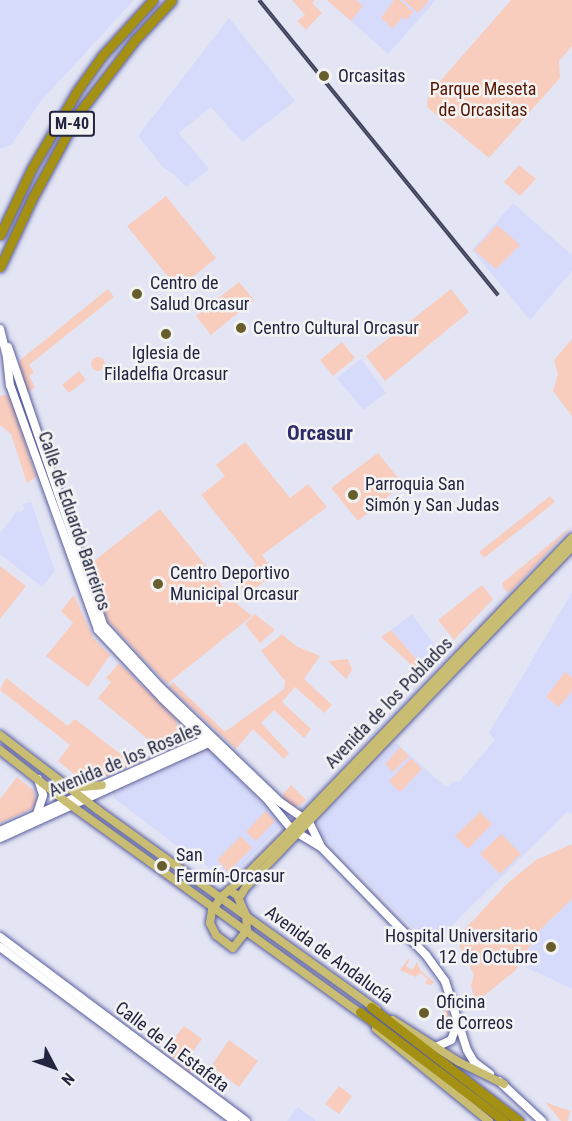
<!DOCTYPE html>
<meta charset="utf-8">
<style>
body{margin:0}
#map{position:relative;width:572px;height:1121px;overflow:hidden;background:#e3e5f4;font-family:"Roboto Condensed",sans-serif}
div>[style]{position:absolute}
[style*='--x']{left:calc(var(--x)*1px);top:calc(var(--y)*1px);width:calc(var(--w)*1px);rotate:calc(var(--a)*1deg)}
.built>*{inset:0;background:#d6dbfb}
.green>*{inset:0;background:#f9cdbe}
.round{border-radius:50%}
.roads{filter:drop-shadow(0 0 2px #595d9e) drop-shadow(0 0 2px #595d9e)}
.secondary>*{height:8px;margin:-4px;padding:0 4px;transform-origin:4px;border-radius:4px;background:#fff}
.primary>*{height:8px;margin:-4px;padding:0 4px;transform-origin:4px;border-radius:4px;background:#c8bd72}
.highway>*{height:9px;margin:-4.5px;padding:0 4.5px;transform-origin:4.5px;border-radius:4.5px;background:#a49114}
.rail>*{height:4px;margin-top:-2px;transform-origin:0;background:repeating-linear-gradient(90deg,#f3f3f3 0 4.5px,#40425c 0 9px);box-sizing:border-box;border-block:2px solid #40425c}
.dots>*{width:16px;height:16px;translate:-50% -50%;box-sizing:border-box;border:3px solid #f3f3f3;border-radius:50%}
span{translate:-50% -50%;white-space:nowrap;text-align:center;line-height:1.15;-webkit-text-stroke:5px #f3f3f3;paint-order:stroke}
.shield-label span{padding:2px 4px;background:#f3f3f3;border:2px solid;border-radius:4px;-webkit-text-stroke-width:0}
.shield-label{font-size:16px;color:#222440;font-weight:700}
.poi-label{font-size:18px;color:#222440}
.left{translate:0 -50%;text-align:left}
.right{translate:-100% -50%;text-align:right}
.park-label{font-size:18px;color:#551500}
.street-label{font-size:18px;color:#222440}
.quarter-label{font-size:21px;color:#2d2c69;font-weight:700}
.north{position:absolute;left:24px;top:1037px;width:60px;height:60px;-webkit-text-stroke:4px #f3f3f3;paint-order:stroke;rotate:131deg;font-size:16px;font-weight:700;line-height:24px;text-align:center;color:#222440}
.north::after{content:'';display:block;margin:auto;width:21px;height:27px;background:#222440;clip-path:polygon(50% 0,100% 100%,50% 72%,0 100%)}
</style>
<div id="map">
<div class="built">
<div style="clip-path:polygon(0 0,134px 0,40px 102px,12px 144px,0 149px)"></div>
<div style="clip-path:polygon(327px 0,436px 0,388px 54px)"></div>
<div style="clip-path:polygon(229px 18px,295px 101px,242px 142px,211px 107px,179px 133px,209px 169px,186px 187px,174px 174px,163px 167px,138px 136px)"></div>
<div style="clip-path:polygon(513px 203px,572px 255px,572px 271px,530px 320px,472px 250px)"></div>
<div style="clip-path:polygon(361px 359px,386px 393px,363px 410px,337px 378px)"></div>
<div style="clip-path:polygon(31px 502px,55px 571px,42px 587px,0 554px,0 533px,17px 511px,20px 513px,24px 509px,23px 504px)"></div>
<div style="clip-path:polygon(572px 592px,572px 814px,567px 812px,431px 946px,322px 836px,318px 823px,396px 743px,446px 787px,455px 781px,459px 782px,495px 740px,489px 733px)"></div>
<div style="clip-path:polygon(412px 614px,441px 654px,424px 668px,391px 630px)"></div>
<div style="clip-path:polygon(207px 752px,213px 753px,282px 825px,228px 880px,181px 849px,114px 798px,113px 794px)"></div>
<div style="clip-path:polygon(572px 899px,572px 989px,520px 964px,538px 932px)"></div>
<div style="clip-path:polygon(298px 1107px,316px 1121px,287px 1121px)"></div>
</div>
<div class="green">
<div style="clip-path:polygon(292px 0,315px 0,312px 3px,322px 13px,306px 30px,297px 21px,305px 15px)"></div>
<div style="clip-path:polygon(327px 0,356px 0,363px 6px,351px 21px)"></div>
<div style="clip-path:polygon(394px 0,400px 0,413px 12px,406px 20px,402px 17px,393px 29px,387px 24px,397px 12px,387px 23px,381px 18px)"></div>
<div style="clip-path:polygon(403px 0,428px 0,429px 1px,418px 13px)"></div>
<div style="clip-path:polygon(511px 0,572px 0,572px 46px,559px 61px,560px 78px,489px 158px,427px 107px,428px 95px)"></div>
<div style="clip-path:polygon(519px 165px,536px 179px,520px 196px,504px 182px)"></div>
<div style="clip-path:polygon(166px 196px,216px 258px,178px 289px,127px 226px)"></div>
<div style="clip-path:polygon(497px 225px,520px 245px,496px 269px,474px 250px)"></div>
<div style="clip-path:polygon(239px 282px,254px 300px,211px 335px,196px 316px)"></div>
<div style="clip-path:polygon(108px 289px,114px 297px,29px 365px,34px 372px,29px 376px,35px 387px,27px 393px,19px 361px)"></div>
<div style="clip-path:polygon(451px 289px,469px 312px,385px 381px,366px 356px)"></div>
<div style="clip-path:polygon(572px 339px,572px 416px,553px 391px,558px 374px,554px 360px)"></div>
<div style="clip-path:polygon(342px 342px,355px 358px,333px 376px,320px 360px)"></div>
<div class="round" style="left:91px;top:357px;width:14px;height:14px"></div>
<div style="clip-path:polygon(79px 371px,86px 380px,69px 393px,62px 385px)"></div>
<div style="clip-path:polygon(6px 395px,11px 400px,36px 477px,27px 483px,11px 434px,0 425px,0 396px)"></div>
<div style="clip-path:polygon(245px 442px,290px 498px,308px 484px,327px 507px,262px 555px,275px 573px,247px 595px,236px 580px,256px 564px,201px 495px,225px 476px,216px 465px)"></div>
<div style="clip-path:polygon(378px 453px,403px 484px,358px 521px,331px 488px)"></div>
<div style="clip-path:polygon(550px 496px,555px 502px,484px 558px,479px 552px)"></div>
<div style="clip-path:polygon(160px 509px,236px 603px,252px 616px,167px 684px,107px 620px,89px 565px)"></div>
<div style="clip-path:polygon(572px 526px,512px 590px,508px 592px,503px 588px,502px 583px)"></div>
<div style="clip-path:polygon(0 566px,26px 586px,0 619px)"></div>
<div style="clip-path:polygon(482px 585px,493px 599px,454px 640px,438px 620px)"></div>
<div style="clip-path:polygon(74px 595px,93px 638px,110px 655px,88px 687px,46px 656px,73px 623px,61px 611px)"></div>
<div style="clip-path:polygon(255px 614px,275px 630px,260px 643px,245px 624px)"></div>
<div style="clip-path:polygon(391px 630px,424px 668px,420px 673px,381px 637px)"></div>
<div style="clip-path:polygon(282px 634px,296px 646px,320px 656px,304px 679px,332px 705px,324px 713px,295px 687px,282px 702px,311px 729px,304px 738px,274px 710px,261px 723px,289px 753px,284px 759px,253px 729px,236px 749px,169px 687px,173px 682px,224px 731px,229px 729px,284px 689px,285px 681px,261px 651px)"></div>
<div style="clip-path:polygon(348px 659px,352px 670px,346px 679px,328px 661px)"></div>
<div style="clip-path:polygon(119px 663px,175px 718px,181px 736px,175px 744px,160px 749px,98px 698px,111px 682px,106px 678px)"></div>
<div style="clip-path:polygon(565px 672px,572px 678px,572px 691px,559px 707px,546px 697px)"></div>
<div style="clip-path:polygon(6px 678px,68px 726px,75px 719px,123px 756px,137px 750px,147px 759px,90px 783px,83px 781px,58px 761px,70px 745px,0 690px)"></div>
<div style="clip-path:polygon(400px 747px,409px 756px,393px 772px,385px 764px)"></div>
<div style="clip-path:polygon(411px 758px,422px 769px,400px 792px,389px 781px)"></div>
<div style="clip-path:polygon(17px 777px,34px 791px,36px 803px,30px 810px,0 823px,0 799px)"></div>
<div style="clip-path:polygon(291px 785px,306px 800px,301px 805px,292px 807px,283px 799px,283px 794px)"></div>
<div style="clip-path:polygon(265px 811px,275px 821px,256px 841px,246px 832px)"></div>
<div style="clip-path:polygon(480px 812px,492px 824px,468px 849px,455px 836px)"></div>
<div style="clip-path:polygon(501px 834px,521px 854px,500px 874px,480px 854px)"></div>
<div style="clip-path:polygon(241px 836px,252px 848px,228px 872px,217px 860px)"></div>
<div style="clip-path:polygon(572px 844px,572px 899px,538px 932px,516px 970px,475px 1003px,471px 985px,474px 975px,458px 943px,462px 932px,509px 882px,536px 860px)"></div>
<div style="clip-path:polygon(408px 959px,410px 960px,406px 966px,412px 970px,417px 962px,421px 971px,434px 982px,431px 985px,425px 984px,428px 979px,420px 973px,416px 977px,400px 970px)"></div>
<div style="clip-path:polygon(447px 1007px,452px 1025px,435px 1025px)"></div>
<div style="clip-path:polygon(184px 1026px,202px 1039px,188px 1058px,197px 1066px,190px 1073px,164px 1051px)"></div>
<div style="clip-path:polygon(229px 1040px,258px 1061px,239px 1087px,211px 1066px)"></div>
<div style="clip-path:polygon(339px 1086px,352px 1096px,339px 1114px,325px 1104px)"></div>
<div style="clip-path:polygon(545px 1102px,570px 1111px,568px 1121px,561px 1121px)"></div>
</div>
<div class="roads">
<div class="secondary">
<div style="--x:0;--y:329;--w:30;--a:76"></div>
<div style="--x:7;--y:358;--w:27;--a:84"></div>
<div style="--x:10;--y:385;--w:260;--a:70.2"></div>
<div style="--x:98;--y:630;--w:93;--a:46.7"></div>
<div style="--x:162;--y:698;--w:146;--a:43.9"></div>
<div style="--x:267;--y:799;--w:38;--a:51"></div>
<div style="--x:291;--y:829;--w:35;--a:31"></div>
<div style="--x:321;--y:847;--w:151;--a:45.8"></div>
<div style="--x:426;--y:955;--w:32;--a:54"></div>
<div style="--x:445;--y:981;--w:72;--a:72.3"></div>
<div style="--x:467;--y:1050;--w:14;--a:60"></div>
<div style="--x:474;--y:1062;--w:20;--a:37"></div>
<div style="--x:8;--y:347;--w:294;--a:71.1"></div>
<div style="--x:103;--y:625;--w:86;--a:47.4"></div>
<div style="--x:161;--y:688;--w:165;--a:43.8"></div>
<div style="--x:280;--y:802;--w:35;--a:35"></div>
<div style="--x:309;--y:822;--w:25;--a:64"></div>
<div style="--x:37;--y:814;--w:20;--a:-72"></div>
<div style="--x:43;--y:795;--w:17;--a:-107"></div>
<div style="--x:0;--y:831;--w:227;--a:-24"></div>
<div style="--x:0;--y:838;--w:232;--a:-24.5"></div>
<div style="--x:0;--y:937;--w:307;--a:36.8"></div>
<div style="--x:0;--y:947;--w:292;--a:36.6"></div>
<div style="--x:436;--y:1047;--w:17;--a:-25"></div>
<div style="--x:451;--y:1040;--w:16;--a:-68"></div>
<div style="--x:499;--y:1081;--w:59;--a:42.9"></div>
</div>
<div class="primary">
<div style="--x:0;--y:735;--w:123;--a:37.4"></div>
<div style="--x:98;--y:810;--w:343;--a:35.6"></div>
<div style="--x:0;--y:750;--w:83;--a:38.1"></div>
<div style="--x:65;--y:801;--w:367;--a:35.7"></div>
<div style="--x:70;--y:788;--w:32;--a:-5"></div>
<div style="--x:229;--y:890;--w:9;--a:32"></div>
<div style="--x:237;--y:895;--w:22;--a:66"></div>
<div style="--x:246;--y:915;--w:15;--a:86"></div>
<div style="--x:247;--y:930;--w:23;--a:128"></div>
<div style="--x:233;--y:948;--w:21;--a:-143"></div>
<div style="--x:216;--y:935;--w:13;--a:-117"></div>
<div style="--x:210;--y:923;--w:12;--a:-81"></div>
<div style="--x:212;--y:911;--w:17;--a:-57"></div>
<div style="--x:221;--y:897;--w:25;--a:-40"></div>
<div style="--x:240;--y:881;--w:64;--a:-45"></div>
<div style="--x:285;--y:836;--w:414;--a:-46.1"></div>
<div style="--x:239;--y:898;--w:13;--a:-58"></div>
<div style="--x:246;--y:887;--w:471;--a:-46.2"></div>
<div style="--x:393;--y:1020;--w:78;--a:32.5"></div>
<div style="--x:459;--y:1062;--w:50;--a:26.1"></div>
<div style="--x:376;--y:1029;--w:146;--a:39.2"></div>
</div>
<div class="highway">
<div style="--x:0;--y:235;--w:74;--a:-64.5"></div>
<div style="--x:32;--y:168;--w:89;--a:-59.7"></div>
<div style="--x:77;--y:91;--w:43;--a:-54.5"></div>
<div style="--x:102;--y:56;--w:76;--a:-47.7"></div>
<div style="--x:0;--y:267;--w:77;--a:-64.8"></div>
<div style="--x:33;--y:197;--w:94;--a:-61.5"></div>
<div style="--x:78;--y:114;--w:93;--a:-52.4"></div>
<div style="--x:135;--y:40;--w:54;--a:-47.2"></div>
<div style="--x:371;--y:1007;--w:187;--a:37.6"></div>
<div style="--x:360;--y:1012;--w:181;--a:37.1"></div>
</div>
</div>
<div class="rail">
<div style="--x:259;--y:0;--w:380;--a:51"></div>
</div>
<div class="dots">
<div style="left:324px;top:76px;background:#675e2b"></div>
<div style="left:137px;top:294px;background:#675e2b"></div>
<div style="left:241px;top:328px;background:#675e2b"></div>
<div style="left:166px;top:334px;background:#675e2b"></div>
<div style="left:353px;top:495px;background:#675e2b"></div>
<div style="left:158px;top:584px;background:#675e2b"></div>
<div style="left:162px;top:866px;background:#675e2b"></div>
<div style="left:551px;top:947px;background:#675e2b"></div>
<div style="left:424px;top:1013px;background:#675e2b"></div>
</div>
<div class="shield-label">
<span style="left:72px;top:124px">M-40</span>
</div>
<div class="poi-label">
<span class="left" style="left:338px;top:76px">Orcasitas</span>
<span class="left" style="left:150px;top:294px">Centro de<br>Salud Orcasur</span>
<span class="left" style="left:253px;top:328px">Centro Cultural Orcasur</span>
<span style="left:166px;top:364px">Iglesia de<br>Filadelfia Orcasur</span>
<span class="left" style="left:365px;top:495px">Parroquia San<br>Simón y San Judas</span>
<span class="left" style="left:170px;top:584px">Centro Deportivo<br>Municipal Orcasur</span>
<span class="left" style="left:176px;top:866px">San<br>Fermín-Orcasur</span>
<span class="right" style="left:538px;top:947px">Hospital Universitario<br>12 de Octubre</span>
<span class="left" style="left:436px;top:1013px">Oficina<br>de Correos</span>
</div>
<div class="park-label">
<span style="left:483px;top:100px">Parque Meseta<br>de Orcasitas</span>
</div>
<div class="street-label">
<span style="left:74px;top:521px;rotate:71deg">Calle de Eduardo Barreiros</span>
<span style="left:389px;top:703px;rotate:-46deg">Avenida de los Poblados</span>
<span style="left:125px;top:760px;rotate:-23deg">Avenida de los Rosales</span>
<span style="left:329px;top:955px;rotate:36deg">Avenida de Andalucía</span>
<span style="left:172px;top:1047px;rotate:37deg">Calle de la Estafeta</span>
</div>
<div class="quarter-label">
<span style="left:320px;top:433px">Orcasur</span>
</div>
<div class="north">N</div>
</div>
